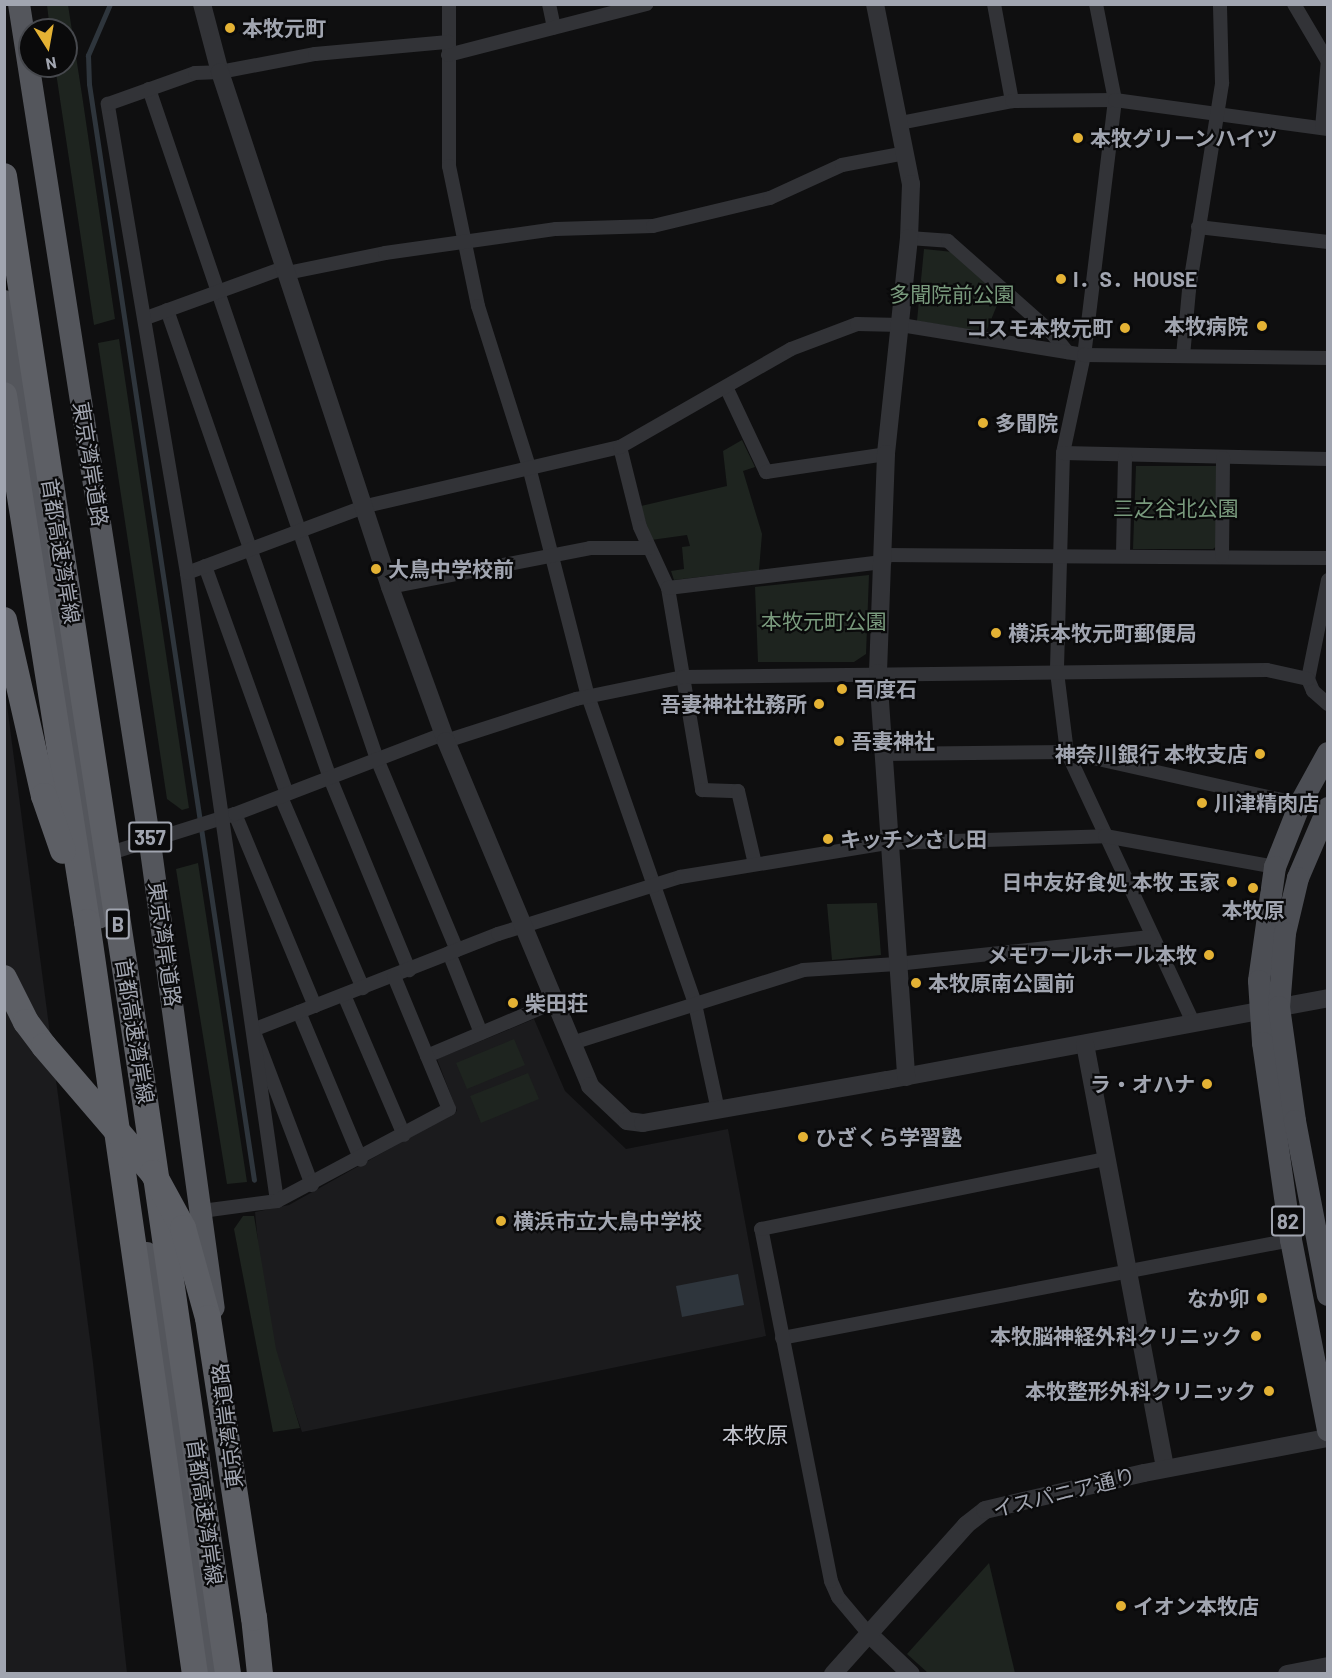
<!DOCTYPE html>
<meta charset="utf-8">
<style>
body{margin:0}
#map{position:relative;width:1332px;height:1678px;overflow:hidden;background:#0f0f10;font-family:Barlow,"Noto Sans JP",sans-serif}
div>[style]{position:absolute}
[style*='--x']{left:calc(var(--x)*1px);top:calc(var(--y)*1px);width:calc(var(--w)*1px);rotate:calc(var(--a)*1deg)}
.built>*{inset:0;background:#1b1b1d}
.green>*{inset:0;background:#1e241f}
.water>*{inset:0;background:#2e353c}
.stream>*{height:5px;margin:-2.5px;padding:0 2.5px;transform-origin:2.5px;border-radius:2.5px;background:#2e353c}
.minor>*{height:14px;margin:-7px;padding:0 7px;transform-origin:7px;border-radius:7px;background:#323337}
.tertiary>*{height:18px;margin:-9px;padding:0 9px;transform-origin:9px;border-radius:9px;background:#323337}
.primary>*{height:22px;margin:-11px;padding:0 11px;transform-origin:11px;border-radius:11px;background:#4c4e54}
.trunk>*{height:22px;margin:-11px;padding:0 11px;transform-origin:11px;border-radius:11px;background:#54565c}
.motorway>*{height:26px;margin:-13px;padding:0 13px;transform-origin:13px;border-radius:13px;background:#5d5f65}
.motorway-bridge>*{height:26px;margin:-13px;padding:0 13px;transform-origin:13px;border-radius:13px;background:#5d5f65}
.dots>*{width:16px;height:16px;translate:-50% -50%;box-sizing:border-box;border:3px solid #0a0a0b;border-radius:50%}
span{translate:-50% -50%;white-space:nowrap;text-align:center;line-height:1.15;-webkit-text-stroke:4.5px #0a0a0b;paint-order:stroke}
.shield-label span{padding:2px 4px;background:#0a0a0b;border:2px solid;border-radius:4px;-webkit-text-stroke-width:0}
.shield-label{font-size:20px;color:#a1a5b0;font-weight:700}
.poi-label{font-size:21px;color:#a1a5b0;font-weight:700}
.left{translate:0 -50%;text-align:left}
.right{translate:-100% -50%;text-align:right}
.park-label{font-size:21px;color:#799a7d}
.street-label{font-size:21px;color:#a1a5b0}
.neighbourhood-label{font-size:22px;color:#c2c4cd}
.frame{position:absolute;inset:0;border:6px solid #a1a5b0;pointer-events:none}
.north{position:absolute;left:18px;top:18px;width:60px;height:60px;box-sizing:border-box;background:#0a0a0b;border:2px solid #46484d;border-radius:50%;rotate:169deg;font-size:16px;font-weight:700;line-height:24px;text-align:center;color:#a1a5b0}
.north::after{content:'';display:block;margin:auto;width:21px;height:27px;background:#e4b234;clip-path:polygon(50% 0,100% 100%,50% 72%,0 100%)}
</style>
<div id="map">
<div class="built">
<div style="clip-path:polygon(4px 682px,93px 1363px,127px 1673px,5px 1673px)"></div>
<div style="clip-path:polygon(534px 1019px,565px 1091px,626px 1149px,728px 1129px,766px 1336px,302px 1432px,266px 1326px,255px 1212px,289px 1205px,457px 1111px,437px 1059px)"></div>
</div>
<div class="green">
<div style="clip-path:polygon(47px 5px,68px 5px,82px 95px,115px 319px,94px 325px,55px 66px,66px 66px,66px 30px,50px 30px)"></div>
<div style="clip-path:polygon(924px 249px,953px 252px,1002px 293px,986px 332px,917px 321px)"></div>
<div style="clip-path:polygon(119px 339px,189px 808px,182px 810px,167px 799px,98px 343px)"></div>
<div style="clip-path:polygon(742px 440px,755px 467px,743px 471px,762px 534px,759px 570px,674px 580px,671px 571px,684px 569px,682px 547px,690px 546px,687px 535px,651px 540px,641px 506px,727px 486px,723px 451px)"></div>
<div style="clip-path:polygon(1136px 466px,1217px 466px,1219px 544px,1213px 549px,1133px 549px)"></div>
<div style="clip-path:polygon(869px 575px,866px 654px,854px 662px,758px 662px,755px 587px)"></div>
<div style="clip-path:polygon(198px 863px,247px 1182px,227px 1184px,176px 869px)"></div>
<div style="clip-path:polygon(877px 903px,881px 955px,832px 960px,827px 904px)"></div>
<div style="clip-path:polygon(514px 1039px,525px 1065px,467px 1089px,456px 1063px)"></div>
<div style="clip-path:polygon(528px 1073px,539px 1099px,481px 1123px,470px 1096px)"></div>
<div style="clip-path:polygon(243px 1216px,254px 1216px,276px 1349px,300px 1428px,273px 1432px,234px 1229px)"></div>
<div style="clip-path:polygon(989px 1563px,1015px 1673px,928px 1673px,907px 1654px)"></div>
</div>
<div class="water">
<div style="clip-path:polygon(738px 1274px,744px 1305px,682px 1317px,676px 1286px)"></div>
</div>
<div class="stream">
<div style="--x:110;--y:4;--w:56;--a:113.3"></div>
<div style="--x:88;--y:55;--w:29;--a:88"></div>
<div style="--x:89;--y:84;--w:1108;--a:81.44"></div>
</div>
<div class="minor">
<div style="--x:449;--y:4;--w:162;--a:90"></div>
<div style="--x:449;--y:166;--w:143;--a:78.3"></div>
<div style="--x:478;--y:306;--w:169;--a:72.4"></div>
<div style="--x:529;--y:467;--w:236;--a:75.6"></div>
<div style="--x:588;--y:696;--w:326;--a:70.8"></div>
<div style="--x:695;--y:1004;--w:108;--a:77.8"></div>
<div style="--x:549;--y:4;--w:24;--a:78"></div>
<div style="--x:994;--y:4;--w:99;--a:79.5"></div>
<div style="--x:1096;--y:4;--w:98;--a:78.8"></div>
<div style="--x:1115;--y:100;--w:257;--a:96.9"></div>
<div style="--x:1084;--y:355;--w:100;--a:102.1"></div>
<div style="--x:1063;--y:453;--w:219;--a:91.6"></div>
<div style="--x:1057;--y:672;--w:81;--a:82.9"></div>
<div style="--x:1067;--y:752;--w:300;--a:65"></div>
<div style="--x:1294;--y:4;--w:65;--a:59.5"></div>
<div style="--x:448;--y:55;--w:205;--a:-14.4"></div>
<div style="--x:149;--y:89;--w:708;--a:71.21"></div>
<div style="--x:377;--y:759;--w:207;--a:67.3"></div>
<div style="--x:900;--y:123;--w:114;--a:-11.1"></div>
<div style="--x:1012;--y:101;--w:103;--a:-0.6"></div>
<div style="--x:1115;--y:100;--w:215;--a:7.8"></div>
<div style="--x:1322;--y:128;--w:68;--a:-85"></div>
<div style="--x:1198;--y:227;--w:131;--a:6.6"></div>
<div style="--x:909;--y:238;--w:39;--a:4"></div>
<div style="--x:948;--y:241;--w:137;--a:41.5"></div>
<div style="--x:1051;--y:332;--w:26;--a:51"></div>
<div style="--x:287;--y:273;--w:100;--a:-11.5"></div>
<div style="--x:385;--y:253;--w:173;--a:-8"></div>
<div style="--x:556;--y:229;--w:97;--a:-1.8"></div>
<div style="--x:653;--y:226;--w:120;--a:-13.5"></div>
<div style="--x:770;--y:198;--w:79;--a:-24.6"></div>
<div style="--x:842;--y:165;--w:64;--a:-10.8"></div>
<div style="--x:167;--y:310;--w:496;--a:70.8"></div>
<div style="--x:330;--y:778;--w:208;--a:67.6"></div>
<div style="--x:146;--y:318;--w:149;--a:-20"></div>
<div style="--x:1183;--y:356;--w:66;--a:-84.8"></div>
<div style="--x:1189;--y:290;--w:210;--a:-80.9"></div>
<div style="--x:1222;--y:83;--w:79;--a:-91.5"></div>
<div style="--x:727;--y:389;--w:92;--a:64.8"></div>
<div style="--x:766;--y:472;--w:121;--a:-8.5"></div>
<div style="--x:620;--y:447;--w:82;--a:76"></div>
<div style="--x:640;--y:527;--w:67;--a:65.3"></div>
<div style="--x:668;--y:588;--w:205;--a:80.4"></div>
<div style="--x:702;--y:790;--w:36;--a:2"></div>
<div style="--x:738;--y:791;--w:75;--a:76.9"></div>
<div style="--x:1063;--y:453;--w:265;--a:1.3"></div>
<div style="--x:1123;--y:554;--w:98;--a:-88.8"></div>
<div style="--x:884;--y:555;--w:444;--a:0.4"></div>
<div style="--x:1222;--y:556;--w:98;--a:-89.4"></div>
<div style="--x:205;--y:566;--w:242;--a:70.2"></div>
<div style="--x:187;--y:573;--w:191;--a:-20.5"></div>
<div style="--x:366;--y:506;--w:261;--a:-13.1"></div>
<div style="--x:620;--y:447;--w:197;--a:-29.8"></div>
<div style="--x:791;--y:349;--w:71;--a:-20.7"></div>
<div style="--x:857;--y:324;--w:44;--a:1.3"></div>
<div style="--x:901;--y:325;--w:185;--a:9.3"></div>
<div style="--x:1084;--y:355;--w:244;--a:0.7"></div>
<div style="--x:1328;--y:580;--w:101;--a:101.4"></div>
<div style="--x:1308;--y:679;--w:13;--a:67"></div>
<div style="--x:1313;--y:691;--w:20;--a:41"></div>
<div style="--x:390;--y:587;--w:204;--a:-11"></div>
<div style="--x:590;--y:548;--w:58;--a:0"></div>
<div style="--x:668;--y:588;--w:218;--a:-6.9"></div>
<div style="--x:446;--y:741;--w:137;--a:-17.9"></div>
<div style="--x:576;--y:699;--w:109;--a:-11.6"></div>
<div style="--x:683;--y:677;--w:584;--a:-0.69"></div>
<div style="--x:1267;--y:670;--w:42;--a:12.4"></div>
<div style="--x:882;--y:754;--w:185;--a:-0.6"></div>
<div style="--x:1067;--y:752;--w:239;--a:12.6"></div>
<div style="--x:281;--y:797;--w:208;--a:66.8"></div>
<div style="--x:235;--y:814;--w:208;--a:67.4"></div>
<div style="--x:104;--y:855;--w:137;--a:-17.4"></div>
<div style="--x:235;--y:814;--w:223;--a:-21"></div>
<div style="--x:449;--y:953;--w:86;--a:68.2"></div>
<div style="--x:344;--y:995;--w:152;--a:66.8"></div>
<div style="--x:299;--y:1012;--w:160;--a:67.3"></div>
<div style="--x:572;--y:1043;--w:242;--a:-17.5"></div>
<div style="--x:803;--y:970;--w:94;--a:-3.7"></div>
<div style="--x:897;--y:964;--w:255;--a:-6.1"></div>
<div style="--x:427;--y:1056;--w:139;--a:-22.9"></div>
<div style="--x:312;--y:1185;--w:166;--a:-110.8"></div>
<div style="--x:253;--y:1030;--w:263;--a:-21.4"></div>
<div style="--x:498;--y:934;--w:191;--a:-17.4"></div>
<div style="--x:680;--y:877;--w:211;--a:-9.3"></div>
<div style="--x:888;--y:843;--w:217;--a:-1.8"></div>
<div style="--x:1105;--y:836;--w:173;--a:10.3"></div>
<div style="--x:277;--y:1201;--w:634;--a:-98.16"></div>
<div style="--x:187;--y:573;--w:476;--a:-99.6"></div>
<div style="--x:108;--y:104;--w:92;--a:-19.6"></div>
<div style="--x:195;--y:73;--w:25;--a:-2"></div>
<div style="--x:220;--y:72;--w:97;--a:-10.7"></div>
<div style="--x:315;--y:54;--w:134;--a:-5.2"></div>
<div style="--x:202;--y:1211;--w:76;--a:-7.6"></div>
<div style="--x:277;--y:1201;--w:195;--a:-28.1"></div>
<div style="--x:449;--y:1109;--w:144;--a:-112.5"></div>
<div style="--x:782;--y:1338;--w:518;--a:-10.9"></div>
<div style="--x:869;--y:1634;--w:48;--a:-130"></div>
<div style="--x:838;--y:1597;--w:17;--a:-114"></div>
<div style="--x:831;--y:1581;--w:359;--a:-101.2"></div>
<div style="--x:761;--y:1229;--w:352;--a:-11.5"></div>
</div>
<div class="tertiary">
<div style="--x:202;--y:4;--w:70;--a:75.2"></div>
<div style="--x:220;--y:72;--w:542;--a:71.73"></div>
<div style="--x:390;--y:587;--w:164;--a:70"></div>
<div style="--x:446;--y:741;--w:374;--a:67.3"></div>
<div style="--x:590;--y:1086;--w:51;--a:43.4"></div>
<div style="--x:627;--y:1121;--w:16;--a:7"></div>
<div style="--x:643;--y:1123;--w:248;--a:-10"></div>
<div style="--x:887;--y:1080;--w:449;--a:-10.5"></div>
<div style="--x:875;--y:4;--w:184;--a:78.7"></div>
<div style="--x:911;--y:184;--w:54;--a:92.1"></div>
<div style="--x:909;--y:238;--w:217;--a:96.1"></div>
<div style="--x:886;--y:454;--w:219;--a:92.1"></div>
<div style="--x:878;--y:673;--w:405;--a:86"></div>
<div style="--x:1085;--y:1044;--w:431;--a:79.3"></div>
<div style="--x:869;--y:1634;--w:58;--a:43.6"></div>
<div style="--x:833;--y:1674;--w:200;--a:-48.2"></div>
<div style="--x:966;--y:1525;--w:24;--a:-38"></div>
<div style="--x:985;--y:1510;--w:163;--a:-13.1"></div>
<div style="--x:1144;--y:1473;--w:187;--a:-10.8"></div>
<div style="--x:1287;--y:1674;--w:42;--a:-11"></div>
</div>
<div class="primary">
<div style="--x:1328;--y:753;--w:58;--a:118.8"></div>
<div style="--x:1300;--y:804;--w:68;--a:111.6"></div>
<div style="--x:1275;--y:867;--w:115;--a:98"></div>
<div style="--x:1259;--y:981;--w:62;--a:86.3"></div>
<div style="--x:1263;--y:1043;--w:199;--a:81.9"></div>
<div style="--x:1291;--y:1240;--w:194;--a:79"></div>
<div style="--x:1328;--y:808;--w:76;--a:113.2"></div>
<div style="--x:1298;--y:878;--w:57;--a:103.3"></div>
<div style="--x:1285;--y:933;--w:74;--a:94.6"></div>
<div style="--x:1279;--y:1007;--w:115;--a:82"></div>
<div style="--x:1295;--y:1121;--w:177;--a:79.3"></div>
</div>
<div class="trunk">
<div style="--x:19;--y:4;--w:849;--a:81.13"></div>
<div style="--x:150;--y:843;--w:469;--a:82.2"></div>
<div style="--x:4;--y:301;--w:624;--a:81.25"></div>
<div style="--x:147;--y:1253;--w:426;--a:81.6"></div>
</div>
<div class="motorway">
<div style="--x:4;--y:395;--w:533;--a:81.05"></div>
<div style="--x:87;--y:922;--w:760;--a:81.83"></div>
<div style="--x:4;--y:620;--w:180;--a:77.2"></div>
<div style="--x:44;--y:796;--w:58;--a:70.9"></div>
<div style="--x:254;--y:1617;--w:57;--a:84"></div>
</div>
<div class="motorway-bridge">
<div style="--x:4;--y:176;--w:907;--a:81.32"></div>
<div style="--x:141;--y:1073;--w:607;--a:81.76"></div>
<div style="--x:4;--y:978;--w:49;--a:63.4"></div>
<div style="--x:26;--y:1022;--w:30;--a:53"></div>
<div style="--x:44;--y:1046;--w:167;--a:49.4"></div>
<div style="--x:153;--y:1173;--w:63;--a:61.4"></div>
<div style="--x:183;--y:1228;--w:93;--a:74.5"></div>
<div style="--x:208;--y:1318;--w:303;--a:81.3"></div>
</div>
<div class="dots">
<div style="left:230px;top:28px;background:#e4b234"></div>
<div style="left:1078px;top:138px;background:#e4b234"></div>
<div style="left:1061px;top:279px;background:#e4b234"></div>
<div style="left:1262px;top:326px;background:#e4b234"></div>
<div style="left:1125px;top:328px;background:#e4b234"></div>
<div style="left:983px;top:423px;background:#e4b234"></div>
<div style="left:376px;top:569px;background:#e4b234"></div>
<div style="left:996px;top:633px;background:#e4b234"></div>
<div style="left:842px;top:689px;background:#e4b234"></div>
<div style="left:819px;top:704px;background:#e4b234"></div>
<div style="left:839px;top:741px;background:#e4b234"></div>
<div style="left:1260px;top:754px;background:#e4b234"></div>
<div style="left:1202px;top:803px;background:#e4b234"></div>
<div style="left:828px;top:839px;background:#e4b234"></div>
<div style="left:1232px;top:882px;background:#e4b234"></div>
<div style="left:1253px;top:888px;background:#e4b234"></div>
<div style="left:1209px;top:955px;background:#e4b234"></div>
<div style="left:916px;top:983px;background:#e4b234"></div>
<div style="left:513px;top:1003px;background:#e4b234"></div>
<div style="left:1207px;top:1084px;background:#e4b234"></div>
<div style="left:803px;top:1137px;background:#e4b234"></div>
<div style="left:501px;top:1221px;background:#e4b234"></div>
<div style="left:1262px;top:1298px;background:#e4b234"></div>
<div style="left:1256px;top:1336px;background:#e4b234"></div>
<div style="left:1269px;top:1391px;background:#e4b234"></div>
<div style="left:1121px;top:1606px;background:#e4b234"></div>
</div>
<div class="shield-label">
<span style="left:150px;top:837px">357</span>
<span style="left:118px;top:924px">B</span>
<span style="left:1288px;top:1221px">82</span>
</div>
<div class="poi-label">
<span class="left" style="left:242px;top:28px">本牧元町</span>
<span class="left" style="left:1090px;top:138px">本牧グリーンハイツ</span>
<span class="left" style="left:1073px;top:279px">I．S．HOUSE</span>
<span class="right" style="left:1248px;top:326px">本牧病院</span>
<span class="right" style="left:1113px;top:328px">コスモ本牧元町</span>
<span class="left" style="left:995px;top:423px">多聞院</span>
<span class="left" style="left:388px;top:569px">大鳥中学校前</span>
<span class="left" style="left:1008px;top:633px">横浜本牧元町郵便局</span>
<span class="left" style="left:854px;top:689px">百度石</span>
<span class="right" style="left:807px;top:704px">吾妻神社社務所</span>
<span class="left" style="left:851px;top:741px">吾妻神社</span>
<span class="right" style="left:1248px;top:754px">神奈川銀行 本牧支店</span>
<span class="left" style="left:1214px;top:803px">川津精肉店</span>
<span class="left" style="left:840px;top:839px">キッチンさし田</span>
<span class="right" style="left:1220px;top:882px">日中友好食処 本牧 玉家</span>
<span style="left:1253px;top:910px">本牧原</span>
<span class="right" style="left:1197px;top:955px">メモワールホール本牧</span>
<span class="left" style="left:928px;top:983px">本牧原南公園前</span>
<span class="left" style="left:525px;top:1003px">柴田荘</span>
<span class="right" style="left:1195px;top:1084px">ラ・オハナ</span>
<span class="left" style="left:815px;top:1137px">ひざくら学習塾</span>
<span class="left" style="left:513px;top:1221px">横浜市立大鳥中学校</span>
<span class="right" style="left:1250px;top:1298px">なか卯</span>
<span class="right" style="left:1242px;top:1336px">本牧脳神経外科クリニック</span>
<span class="right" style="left:1256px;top:1391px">本牧整形外科クリニック</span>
<span class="left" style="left:1133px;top:1606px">イオン本牧店</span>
</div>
<div class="park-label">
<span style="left:952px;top:294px">多聞院前公園</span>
<span style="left:1176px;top:508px">三之谷北公園</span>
<span style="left:824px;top:621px">本牧元町公園</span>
</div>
<div class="street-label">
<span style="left:91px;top:464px;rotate:81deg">東京湾岸道路</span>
<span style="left:61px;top:551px;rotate:81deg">首都高速湾岸線</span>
<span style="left:165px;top:944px;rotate:82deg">東京湾岸道路</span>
<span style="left:135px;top:1031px;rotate:81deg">首都高速湾岸線</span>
<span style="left:227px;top:1426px;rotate:-97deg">東京湾岸道路</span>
<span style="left:1064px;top:1492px;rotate:-14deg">イスパニア通り</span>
<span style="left:205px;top:1512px;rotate:82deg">首都高速湾岸線</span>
</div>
<div class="neighbourhood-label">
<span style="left:755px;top:1435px">本牧原</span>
</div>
<div class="frame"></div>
<div class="north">N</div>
</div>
